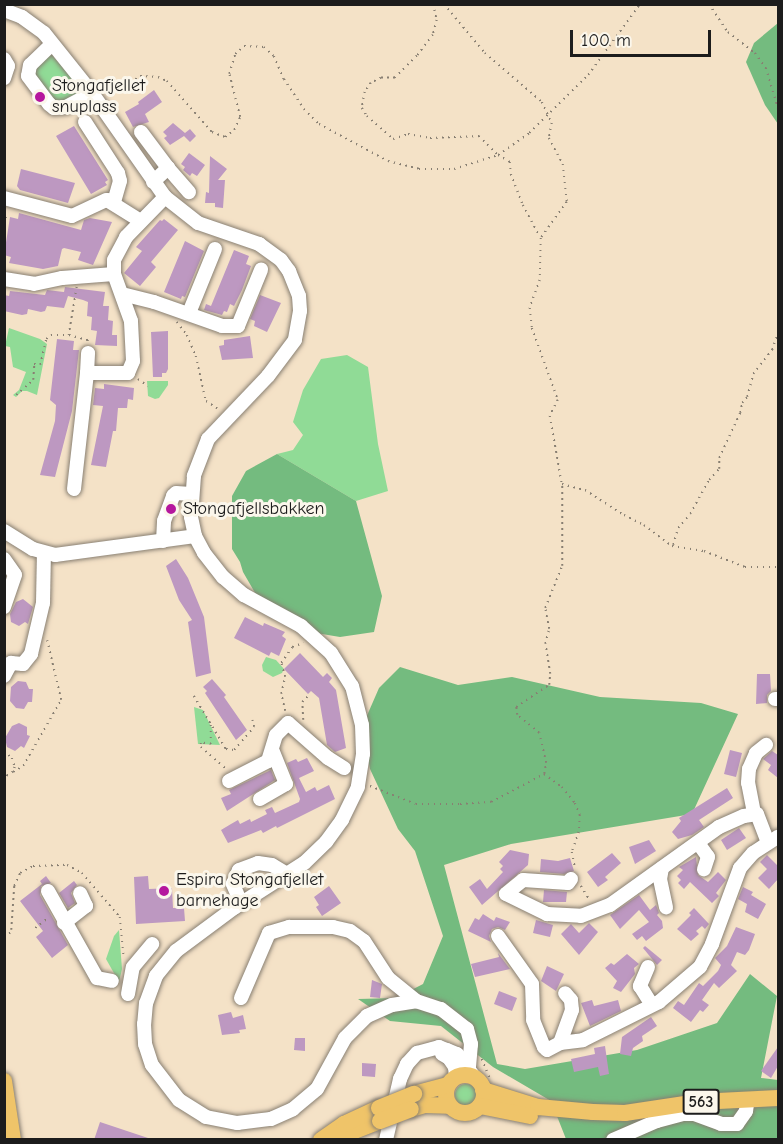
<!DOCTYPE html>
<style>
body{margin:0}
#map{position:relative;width:783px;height:1144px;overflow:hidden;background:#f4e2c7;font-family:"Comic Neue",sans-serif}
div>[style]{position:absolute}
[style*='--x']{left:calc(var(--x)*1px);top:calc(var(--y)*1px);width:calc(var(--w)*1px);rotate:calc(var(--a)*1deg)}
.green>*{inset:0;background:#90db96}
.round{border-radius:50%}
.forest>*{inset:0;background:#74bb7f}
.building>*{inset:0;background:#bd98c1}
.path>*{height:1.5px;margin-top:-0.75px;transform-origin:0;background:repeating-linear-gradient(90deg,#887f72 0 1.5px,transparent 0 6px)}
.roads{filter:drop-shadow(0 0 2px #887f72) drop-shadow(0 0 2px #887f72)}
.minor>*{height:14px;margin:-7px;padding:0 7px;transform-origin:7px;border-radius:7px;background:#fff}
.major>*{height:16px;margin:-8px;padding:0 8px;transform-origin:8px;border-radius:8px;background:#efc469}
.major>.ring{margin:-8px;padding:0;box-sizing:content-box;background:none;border:16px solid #efc469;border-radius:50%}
.bridges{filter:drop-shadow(0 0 2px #887f72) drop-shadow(0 0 2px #887f72)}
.major-bridge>*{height:16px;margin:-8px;padding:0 8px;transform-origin:8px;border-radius:8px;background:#efc469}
.dots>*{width:16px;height:16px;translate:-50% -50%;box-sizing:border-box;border:3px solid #fbf7ec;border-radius:50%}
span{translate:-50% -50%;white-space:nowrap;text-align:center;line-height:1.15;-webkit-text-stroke:6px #fbf7ec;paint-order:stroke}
.shield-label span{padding:2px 4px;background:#fbf7ec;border:2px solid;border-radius:4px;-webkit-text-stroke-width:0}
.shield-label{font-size:16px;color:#1c1c1c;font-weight:700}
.poi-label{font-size:18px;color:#1c1c1c}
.left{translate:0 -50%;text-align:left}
.frame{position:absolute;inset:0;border:6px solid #1c1c1c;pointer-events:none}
.scale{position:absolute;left:570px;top:30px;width:141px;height:27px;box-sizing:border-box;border:3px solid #1c1c1c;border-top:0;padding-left:8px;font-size:18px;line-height:21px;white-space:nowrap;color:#1c1c1c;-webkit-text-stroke:4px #fbf7ec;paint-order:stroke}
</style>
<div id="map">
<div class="green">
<div style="clip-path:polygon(51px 54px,80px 87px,79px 92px,67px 102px,56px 102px,33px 75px,33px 70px)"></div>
<div style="clip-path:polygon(9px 328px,40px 339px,47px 344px,37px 395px,27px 391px,22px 391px,16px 397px,13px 395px,19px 390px,26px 372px,13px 367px,10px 347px,5px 346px)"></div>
<div style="clip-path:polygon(347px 355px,368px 367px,378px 444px,388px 491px,356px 501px,277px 454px,293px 450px,303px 435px,293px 422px,303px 390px,321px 359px)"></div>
<div style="clip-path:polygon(147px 381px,168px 381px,168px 385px,159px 398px,155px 399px,148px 396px)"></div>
<div style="clip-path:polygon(266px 657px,276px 660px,284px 669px,282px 673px,273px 677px,263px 671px,262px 665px)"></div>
<div style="clip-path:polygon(194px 707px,203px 710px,220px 745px,198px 744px)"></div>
<div style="clip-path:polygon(119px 930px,122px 969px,119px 982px,106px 959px,114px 936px)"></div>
<div class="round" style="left:455px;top:1084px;width:22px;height:22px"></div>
</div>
<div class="forest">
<div style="clip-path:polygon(778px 23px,778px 124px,765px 105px,746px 62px,754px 43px)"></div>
<div style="clip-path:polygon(277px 454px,356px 501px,382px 596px,374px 632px,340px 637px,304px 631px,258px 598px,243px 572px,240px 562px,232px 549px,232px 496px,246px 471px)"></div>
<div style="clip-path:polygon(400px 667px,458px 685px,512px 677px,600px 697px,701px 703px,738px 714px,692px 814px,511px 844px,444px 865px,497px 1064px,525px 1069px,637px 1050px,717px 1023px,750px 974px,777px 996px,761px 1078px,778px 1080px,778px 1139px,566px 1139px,551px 1101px,493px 1067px,441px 1026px,390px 1021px,358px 999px,396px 998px,423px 984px,443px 936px,415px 851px,398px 829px,370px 769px,362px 727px,379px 688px)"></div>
</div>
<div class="building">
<div style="clip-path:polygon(154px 90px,162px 102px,145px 114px,149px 122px,133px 127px,125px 112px,139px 104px,138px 102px)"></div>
<div style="clip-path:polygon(173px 123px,185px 133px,190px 129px,196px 136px,190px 142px,184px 136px,170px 145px,164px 138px,167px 136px,163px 132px)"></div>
<div style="clip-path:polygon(74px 126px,108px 180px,105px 182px,107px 185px,91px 194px,56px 136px)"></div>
<div style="clip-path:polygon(189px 153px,205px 165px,197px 176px,192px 173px,190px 176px,183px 170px,185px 167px,181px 164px)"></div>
<div style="clip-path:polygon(210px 156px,227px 169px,218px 180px,225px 180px,223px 208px,215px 207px,215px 203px,205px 203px,206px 192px,209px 193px)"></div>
<div style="clip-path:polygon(21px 169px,75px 183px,68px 203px,20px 190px,17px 186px)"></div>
<div style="clip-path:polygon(19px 213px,81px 230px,84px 220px,90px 218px,112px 222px,93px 265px,78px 260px,81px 252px,64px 248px,62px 249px,58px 266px,43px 269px,9px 263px,11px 257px,4px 255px,10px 217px,18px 219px)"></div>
<div style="clip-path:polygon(164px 219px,178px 230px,151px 262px,156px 267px,140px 286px,124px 273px,142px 251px,136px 247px,160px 220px,162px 221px)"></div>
<div style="clip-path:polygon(185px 241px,204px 251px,185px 297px,182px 296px,181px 299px,164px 292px)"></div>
<div style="clip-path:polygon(234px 250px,249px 256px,246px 264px,251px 266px,242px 290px,234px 306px,230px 304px,227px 312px,224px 311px,222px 315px,204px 310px,206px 304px,211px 306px)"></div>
<div style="clip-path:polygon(65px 287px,105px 292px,103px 306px,109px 306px,108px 320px,113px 321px,112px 335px,117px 335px,117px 346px,95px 345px,97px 331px,91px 330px,92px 317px,87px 316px,88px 302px,83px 300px,68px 296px,64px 308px,47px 306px,45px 311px,41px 312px,28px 309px,27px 314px,22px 315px,4px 311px,4px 295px,9px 296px,10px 291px,45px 295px,47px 290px,64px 292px)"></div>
<div style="clip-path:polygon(260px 295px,281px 303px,267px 332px,254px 326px,255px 321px,250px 319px)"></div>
<div style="clip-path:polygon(168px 331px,168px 369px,166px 373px,162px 373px,162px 377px,153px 377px,151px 332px)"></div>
<div style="clip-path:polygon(250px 336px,253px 358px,222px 360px,219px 346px,224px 345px,224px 340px)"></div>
<div style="clip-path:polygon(57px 339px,74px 341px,73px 350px,79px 350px,72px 411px,55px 477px,40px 475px,55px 421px,56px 405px,50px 400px)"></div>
<div style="clip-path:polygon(104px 384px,134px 388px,133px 400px,128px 399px,127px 408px,118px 408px,116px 431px,113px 431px,106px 467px,91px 465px,103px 406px,93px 405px,95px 388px,104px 389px)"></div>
<div style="clip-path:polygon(176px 559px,188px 578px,204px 617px,211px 673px,196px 677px,188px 622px,192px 620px,179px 600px,166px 566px)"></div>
<div style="clip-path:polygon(23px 599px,33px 607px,28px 624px,25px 622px,19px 626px,11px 622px,10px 614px,16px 602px)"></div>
<div style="clip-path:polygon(245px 617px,263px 626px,264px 623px,285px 632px,282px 636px,286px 639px,279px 656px,271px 652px,269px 656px,234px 638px)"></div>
<div style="clip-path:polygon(300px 653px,323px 677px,327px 673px,332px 678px,329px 682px,336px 690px,346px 748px,335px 752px,327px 745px,319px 698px,311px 691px,308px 694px,284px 669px)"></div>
<div style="clip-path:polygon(757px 674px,770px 674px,771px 691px,767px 695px,767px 703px,756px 704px)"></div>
<div style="clip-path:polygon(212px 679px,226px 695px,224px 697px,247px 730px,236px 740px,205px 693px,207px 691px,203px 687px)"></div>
<div style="clip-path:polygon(18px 681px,26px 682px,29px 689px,33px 689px,32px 702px,28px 702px,24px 709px,16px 708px,10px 701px,11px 687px)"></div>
<div style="clip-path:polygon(19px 723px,27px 727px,27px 735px,30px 736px,24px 748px,21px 746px,15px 751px,7px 747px,5px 738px,12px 726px)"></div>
<div style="clip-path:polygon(730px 750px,742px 753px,736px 777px,724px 774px)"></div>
<div style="clip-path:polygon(772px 751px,778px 755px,778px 778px,768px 770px,771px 765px,763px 759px)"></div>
<div style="clip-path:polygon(307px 758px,314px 771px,299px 778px,306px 792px,315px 787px,317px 791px,329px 785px,335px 799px,277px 828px,276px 826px,263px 833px,261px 830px,228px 843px,221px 830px,231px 824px,238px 820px,240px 824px,250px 819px,251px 822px,267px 814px,265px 810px,272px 807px,275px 813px,299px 802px,300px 799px,287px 763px,296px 759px,298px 762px)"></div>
<div style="clip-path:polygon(271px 770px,275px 780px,227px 811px,221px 798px,231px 794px,229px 790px)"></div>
<div style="clip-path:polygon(727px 788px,733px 798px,699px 820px,704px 827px,692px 835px,678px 839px,672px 832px,681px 821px,679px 818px)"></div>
<div style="clip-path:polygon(739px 828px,746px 838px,727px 850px,721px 840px)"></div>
<div style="clip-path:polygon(649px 840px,656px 851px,635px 864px,629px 847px)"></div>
<div style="clip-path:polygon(510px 850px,529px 854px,528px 865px,482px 905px,469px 887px,480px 879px,487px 889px,503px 872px,500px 869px,503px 866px,499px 862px)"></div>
<div style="clip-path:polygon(612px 853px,621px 863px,605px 877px,608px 880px,598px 887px,587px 872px)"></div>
<div style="clip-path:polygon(767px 855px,778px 866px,778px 879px,769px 889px,758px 878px,767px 869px,760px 862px)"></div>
<div style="clip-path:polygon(696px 857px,698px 875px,708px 882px,718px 872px,726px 880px,716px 893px,719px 896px,712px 903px,690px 882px,684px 889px,678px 883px,681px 880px,677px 876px,683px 870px,679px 867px)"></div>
<div style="clip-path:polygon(570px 858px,574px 871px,564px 874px,540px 872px,541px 859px,558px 861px)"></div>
<div style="clip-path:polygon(46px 876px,51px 883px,41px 886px,40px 895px,68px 945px,52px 958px,36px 937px,43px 931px,20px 901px,42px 884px,40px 881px)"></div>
<div style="clip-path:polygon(148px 876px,149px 889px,172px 888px,173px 908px,184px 908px,185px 921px,136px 924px,134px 877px)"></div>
<div style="clip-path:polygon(74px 881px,77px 885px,71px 893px,75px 903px,68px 908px,59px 893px)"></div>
<div style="clip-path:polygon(329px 886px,341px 903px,322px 916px,316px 907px,319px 905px,314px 897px)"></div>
<div style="clip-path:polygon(743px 887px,753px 892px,751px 895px,766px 904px,758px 919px,745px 912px,747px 904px,738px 899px)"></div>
<div style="clip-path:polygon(544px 890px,567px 892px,566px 902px,543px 902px)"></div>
<div style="clip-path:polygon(639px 895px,650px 910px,656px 905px,659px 913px,657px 915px,662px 921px,663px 928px,646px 941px,642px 936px,637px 940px,632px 934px,649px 922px,639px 910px,620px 929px,610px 915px)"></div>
<div style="clip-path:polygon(694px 908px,709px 924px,705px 929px,702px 926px,696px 931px,699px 934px,691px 941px,677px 929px,691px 915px,689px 913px)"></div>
<div style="clip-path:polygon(483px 914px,494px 921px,496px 917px,510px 922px,505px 930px,498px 927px,492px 929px,489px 936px,491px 942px,468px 931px,475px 918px,479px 920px)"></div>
<div style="clip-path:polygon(536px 920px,553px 925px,550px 937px,533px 933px)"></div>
<div style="clip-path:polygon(589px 923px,598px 932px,579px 955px,561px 934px,571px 924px,579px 933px)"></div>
<div style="clip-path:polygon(736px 927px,755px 934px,749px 950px,745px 955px,737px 952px,731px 965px,737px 971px,719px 988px,714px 983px,702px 1000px,709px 1005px,703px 1012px,700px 1010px,691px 1022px,673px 1008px,678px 1001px,684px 1005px,699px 983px,703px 986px,718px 971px,721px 965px,715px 958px,727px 946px)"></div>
<div style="clip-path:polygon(645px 946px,662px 960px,657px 965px,643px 948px)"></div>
<div style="clip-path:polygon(498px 953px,510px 969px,475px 977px,471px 964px,499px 957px)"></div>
<div style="clip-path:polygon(627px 954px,639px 964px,634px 968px,635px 974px,621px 992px,613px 988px,617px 981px,605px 968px,611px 963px,614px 965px)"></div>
<div style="clip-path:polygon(547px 966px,564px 974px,556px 991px,541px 981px)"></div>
<div style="clip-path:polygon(372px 980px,382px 984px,380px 998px,370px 997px)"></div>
<div style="clip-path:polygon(499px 991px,517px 998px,512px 1011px,494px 1004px)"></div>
<div style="clip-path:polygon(592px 1000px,594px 1006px,618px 1000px,621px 1011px,590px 1026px,581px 1003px)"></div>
<div style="clip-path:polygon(231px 1012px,233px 1018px,243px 1015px,246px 1029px,239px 1030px,240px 1033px,222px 1035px,218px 1015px)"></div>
<div style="clip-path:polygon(651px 1017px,657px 1026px,642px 1036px,643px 1041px,633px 1048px,631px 1056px,620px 1054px,622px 1037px)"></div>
<div style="clip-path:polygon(295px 1038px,305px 1038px,305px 1051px,294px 1050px)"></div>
<div style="clip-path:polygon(605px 1046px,609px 1074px,600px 1076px,598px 1067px,574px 1072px,571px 1059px,595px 1054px,594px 1048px)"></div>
<div style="clip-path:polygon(778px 1047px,778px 1066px,771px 1078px,761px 1071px)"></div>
<div style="clip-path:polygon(362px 1063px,376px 1064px,375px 1077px,362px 1076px)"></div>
<div style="clip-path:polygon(100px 1122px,148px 1138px,147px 1140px,94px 1140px)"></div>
</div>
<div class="path">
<div style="--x:433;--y:4;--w:16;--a:76"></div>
<div style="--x:437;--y:20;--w:16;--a:105"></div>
<div style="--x:433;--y:35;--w:26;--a:127"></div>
<div style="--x:417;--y:56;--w:31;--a:135"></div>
<div style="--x:395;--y:78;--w:14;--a:180"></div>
<div style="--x:381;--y:78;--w:11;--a:153"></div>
<div style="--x:371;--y:83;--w:11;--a:124"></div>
<div style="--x:365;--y:92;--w:16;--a:101"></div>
<div style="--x:362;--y:108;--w:9;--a:58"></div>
<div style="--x:367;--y:116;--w:35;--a:41"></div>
<div style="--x:393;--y:139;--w:16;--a:-18"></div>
<div style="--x:408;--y:134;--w:22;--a:10"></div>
<div style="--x:430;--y:138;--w:49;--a:-2.3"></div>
<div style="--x:479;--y:136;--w:27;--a:45"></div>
<div style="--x:498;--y:155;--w:14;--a:30"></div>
<div style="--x:510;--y:162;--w:12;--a:85"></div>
<div style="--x:511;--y:174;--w:33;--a:69"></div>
<div style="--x:523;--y:205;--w:36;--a:62"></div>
<div style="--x:444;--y:4;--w:64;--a:50.1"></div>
<div style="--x:485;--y:53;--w:75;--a:40.7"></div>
<div style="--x:542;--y:102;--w:23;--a:65"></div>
<div style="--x:552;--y:123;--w:15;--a:101"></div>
<div style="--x:549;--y:138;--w:30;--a:62"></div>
<div style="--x:563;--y:164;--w:38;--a:84"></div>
<div style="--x:567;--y:202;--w:44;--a:125.8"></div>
<div style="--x:541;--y:238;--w:42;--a:91.4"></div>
<div style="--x:540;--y:280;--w:30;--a:110"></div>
<div style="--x:530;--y:308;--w:20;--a:84"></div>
<div style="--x:532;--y:328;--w:77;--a:70.1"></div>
<div style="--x:558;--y:400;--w:18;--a:117"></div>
<div style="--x:550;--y:416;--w:69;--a:80"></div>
<div style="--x:562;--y:484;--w:24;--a:15"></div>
<div style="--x:585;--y:490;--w:46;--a:32.7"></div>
<div style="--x:624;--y:515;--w:22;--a:27"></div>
<div style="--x:644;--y:525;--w:35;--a:37"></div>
<div style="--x:672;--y:546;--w:32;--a:9"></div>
<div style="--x:704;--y:551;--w:44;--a:21.3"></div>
<div style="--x:745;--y:567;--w:33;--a:0"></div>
<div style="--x:709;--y:4;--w:34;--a:56"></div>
<div style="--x:728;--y:32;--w:34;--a:38"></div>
<div style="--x:755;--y:53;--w:19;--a:54"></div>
<div style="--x:766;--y:68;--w:42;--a:73.3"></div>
<div style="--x:110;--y:95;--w:36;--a:-32"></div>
<div style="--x:140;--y:76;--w:18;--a:3"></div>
<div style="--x:158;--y:77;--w:10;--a:24"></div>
<div style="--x:167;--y:81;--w:68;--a:48.6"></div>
<div style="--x:212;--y:132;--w:14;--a:21"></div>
<div style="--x:225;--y:137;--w:11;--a:-38"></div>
<div style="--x:234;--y:130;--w:14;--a:-65"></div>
<div style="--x:240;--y:117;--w:44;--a:-104.3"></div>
<div style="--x:229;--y:74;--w:21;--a:-73"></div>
<div style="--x:235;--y:54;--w:12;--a:-42"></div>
<div style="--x:244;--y:46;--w:20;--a:3"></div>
<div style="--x:264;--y:47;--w:13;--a:42"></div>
<div style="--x:274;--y:56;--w:25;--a:67"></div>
<div style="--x:284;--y:79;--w:36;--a:56"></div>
<div style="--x:304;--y:109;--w:21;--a:45"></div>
<div style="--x:319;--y:124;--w:78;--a:28.2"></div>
<div style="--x:388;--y:161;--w:32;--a:14"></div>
<div style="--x:419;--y:169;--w:35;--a:0"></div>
<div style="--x:454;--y:169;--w:46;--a:-17.7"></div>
<div style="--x:498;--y:155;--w:38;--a:-35"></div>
<div style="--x:529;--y:133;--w:83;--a:-44.5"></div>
<div style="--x:588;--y:75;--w:88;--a:-53.8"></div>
<div style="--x:4;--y:224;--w:12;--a:-76"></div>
<div style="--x:77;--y:287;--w:49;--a:99.5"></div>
<div style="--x:69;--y:335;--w:20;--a:15"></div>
<div style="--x:88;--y:340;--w:2;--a:90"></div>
<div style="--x:177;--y:322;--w:16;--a:52"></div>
<div style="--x:187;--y:335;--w:23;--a:67"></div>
<div style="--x:196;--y:356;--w:46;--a:77.5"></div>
<div style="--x:206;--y:401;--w:17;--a:33"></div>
<div style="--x:4;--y:325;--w:6;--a:39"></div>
<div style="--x:138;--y:379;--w:12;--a:35"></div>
<div style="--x:16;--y:395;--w:23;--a:-41"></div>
<div style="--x:33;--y:380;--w:16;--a:-86"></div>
<div style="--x:34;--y:364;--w:6;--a:9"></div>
<div style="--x:40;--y:365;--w:27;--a:-77"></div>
<div style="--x:46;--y:339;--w:6;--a:-39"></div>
<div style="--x:51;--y:335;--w:18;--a:0"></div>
<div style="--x:673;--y:545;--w:18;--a:-74"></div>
<div style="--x:678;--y:528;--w:18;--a:-49"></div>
<div style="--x:690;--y:514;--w:39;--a:-61"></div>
<div style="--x:709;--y:480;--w:15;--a:-48"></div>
<div style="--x:719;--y:469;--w:11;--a:-90"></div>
<div style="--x:719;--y:458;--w:50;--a:-65"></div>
<div style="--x:740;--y:413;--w:10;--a:-79"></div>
<div style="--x:742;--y:403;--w:8;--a:-50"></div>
<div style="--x:747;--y:397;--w:24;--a:-75"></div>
<div style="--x:753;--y:374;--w:31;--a:-52"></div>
<div style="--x:772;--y:350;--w:19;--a:-72"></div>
<div style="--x:194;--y:696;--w:62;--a:58.9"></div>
<div style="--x:226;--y:749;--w:8;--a:7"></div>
<div style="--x:234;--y:750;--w:30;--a:-49"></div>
<div style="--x:254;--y:727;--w:7;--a:-106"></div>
<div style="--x:285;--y:711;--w:17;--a:-103"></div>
<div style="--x:281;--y:694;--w:17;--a:-77"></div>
<div style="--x:285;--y:677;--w:15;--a:-106"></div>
<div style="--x:281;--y:663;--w:19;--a:-55"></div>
<div style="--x:292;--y:647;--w:12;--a:-20"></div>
<div style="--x:303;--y:720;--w:18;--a:-93"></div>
<div style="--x:302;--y:702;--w:11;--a:-45"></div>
<div style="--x:211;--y:725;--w:19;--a:90"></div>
<div style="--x:211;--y:744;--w:10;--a:-174"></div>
<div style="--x:201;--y:743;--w:4;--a:90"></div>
<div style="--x:201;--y:747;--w:33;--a:41"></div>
<div style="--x:4;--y:751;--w:11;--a:41"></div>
<div style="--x:12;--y:758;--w:9;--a:72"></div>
<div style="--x:15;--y:767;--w:5;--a:112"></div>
<div style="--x:13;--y:772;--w:11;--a:146"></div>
<div style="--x:13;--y:772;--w:12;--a:-31"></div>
<div style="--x:23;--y:766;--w:76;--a:-60.1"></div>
<div style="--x:61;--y:700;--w:61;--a:-103.3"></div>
<div style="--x:544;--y:774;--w:22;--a:36"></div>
<div style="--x:562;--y:787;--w:21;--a:51"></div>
<div style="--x:575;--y:803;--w:13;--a:67"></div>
<div style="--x:580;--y:815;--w:17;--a:93"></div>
<div style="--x:579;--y:832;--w:21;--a:109"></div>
<div style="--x:572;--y:852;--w:15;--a:79"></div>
<div style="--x:370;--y:786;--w:49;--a:21.4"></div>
<div style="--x:416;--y:804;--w:44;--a:0"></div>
<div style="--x:460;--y:804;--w:31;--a:-4"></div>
<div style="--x:491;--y:802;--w:60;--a:-27.8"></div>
<div style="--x:544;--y:774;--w:11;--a:-80"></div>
<div style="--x:546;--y:763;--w:31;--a:-103"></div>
<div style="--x:539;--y:733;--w:28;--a:-141"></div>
<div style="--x:517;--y:715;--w:8;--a:-97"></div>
<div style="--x:516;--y:707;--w:40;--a:-34"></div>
<div style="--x:549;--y:685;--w:11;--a:-85"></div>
<div style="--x:550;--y:674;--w:30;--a:-99"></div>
<div style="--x:545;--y:644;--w:16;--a:-75"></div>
<div style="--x:549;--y:629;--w:21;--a:-101"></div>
<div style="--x:545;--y:608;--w:45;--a:-68"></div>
<div style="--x:562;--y:566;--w:81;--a:-90"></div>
<div style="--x:581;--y:886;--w:15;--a:58"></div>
<div style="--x:35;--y:928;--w:16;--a:-38"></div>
<div style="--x:4;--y:934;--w:5;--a:0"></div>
<div style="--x:9;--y:934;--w:4;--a:-63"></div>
<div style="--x:11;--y:930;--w:44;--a:-86.1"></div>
<div style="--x:14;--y:886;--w:14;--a:-65"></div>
<div style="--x:20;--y:873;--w:15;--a:-28"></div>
<div style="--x:33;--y:866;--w:34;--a:-2"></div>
<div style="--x:67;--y:865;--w:17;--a:28"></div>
<div style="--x:82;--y:873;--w:58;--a:49.2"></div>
<div style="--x:120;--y:917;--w:42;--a:84.6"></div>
<div style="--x:482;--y:1059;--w:22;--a:68"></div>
</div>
<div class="roads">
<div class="minor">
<div style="--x:4;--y:10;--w:19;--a:21"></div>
<div style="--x:22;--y:17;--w:27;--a:36"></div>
<div style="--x:44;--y:33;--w:77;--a:51.3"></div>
<div style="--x:92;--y:93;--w:127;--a:54.9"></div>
<div style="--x:165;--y:197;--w:42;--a:38.2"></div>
<div style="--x:198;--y:223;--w:65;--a:19"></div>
<div style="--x:259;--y:244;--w:27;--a:36"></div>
<div style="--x:281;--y:260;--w:14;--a:54"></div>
<div style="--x:289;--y:271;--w:27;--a:68"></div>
<div style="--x:299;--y:296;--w:15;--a:86"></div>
<div style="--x:300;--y:311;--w:29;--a:100"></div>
<div style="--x:295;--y:340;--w:45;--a:126.9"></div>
<div style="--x:268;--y:376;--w:87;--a:133.6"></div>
<div style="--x:208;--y:439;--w:40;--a:111"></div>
<div style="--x:194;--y:476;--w:41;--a:94.2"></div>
<div style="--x:191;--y:517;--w:19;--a:78"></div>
<div style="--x:195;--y:536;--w:19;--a:62"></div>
<div style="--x:204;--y:553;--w:31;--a:52"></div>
<div style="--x:223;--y:577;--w:28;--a:41"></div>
<div style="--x:244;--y:595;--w:65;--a:28.5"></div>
<div style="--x:301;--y:626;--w:40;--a:42"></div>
<div style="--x:331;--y:653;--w:39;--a:58"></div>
<div style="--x:352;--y:686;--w:40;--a:75.6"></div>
<div style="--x:362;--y:725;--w:29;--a:88"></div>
<div style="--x:363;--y:754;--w:33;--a:99"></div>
<div style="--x:358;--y:787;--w:37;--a:116"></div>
<div style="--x:342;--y:820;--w:27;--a:126"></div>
<div style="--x:326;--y:842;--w:30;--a:136"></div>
<div style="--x:304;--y:863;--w:83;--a:147.3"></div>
<div style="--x:234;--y:908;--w:72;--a:143.4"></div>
<div style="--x:176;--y:951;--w:32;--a:129"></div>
<div style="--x:156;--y:976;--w:29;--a:110"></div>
<div style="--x:146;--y:1003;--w:21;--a:95"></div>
<div style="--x:144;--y:1024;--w:20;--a:87"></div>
<div style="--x:145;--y:1044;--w:22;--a:72"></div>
<div style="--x:152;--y:1065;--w:44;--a:52.4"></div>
<div style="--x:179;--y:1100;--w:32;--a:32"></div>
<div style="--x:206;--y:1117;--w:32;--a:11"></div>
<div style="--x:237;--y:1123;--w:34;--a:-7"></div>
<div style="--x:271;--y:1119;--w:24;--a:-24"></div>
<div style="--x:293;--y:1109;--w:31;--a:-40"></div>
<div style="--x:317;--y:1089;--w:58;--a:-61.2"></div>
<div style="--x:345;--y:1038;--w:31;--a:-45"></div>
<div style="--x:367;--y:1016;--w:27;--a:-24"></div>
<div style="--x:392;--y:1005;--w:24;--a:-9"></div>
<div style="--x:416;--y:1001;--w:26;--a:18"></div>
<div style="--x:441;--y:1009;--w:33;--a:38"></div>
<div style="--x:467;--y:1029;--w:16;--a:75"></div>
<div style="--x:471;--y:1044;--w:23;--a:95"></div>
<div style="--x:52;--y:44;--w:30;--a:136"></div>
<div style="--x:30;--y:65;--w:11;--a:100"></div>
<div style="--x:28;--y:76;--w:35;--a:53"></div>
<div style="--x:49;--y:104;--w:6;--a:39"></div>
<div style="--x:54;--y:108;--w:12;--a:-5"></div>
<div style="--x:66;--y:107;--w:30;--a:-28"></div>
<div style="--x:4;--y:59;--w:8;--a:60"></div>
<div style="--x:8;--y:66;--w:13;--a:108"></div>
<div style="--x:85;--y:122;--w:61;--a:57.1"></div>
<div style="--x:118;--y:173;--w:8;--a:76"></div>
<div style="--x:120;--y:181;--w:22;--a:106"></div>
<div style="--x:141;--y:132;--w:45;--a:53.1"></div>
<div style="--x:153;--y:182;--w:21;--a:-43"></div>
<div style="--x:168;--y:168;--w:32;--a:49"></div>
<div style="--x:4;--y:198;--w:70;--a:14.8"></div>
<div style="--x:72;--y:216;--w:38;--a:-25"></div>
<div style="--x:107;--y:200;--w:38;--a:32"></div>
<div style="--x:4;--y:279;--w:30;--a:9"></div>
<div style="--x:34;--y:284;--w:29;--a:-12"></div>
<div style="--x:62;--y:278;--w:52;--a:-4.4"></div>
<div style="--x:122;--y:294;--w:33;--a:14"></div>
<div style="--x:154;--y:302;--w:72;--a:19.4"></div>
<div style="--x:222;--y:326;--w:16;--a:0"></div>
<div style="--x:238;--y:326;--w:61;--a:-67.7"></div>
<div style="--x:189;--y:313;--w:69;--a:-67.9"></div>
<div style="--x:87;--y:373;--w:20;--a:-87"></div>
<div style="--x:74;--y:489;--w:117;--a:-83.6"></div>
<div style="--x:87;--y:373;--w:41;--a:0"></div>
<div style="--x:128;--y:373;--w:13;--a:-67"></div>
<div style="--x:133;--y:361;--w:40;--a:-92.9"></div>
<div style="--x:131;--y:321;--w:50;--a:-109.9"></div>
<div style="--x:114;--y:274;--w:14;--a:-90"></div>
<div style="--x:114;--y:260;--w:26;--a:-62"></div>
<div style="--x:126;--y:237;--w:56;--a:-45.7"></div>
<div style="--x:4;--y:531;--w:34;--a:32"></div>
<div style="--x:33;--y:549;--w:23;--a:15"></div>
<div style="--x:55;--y:555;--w:141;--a:-7.7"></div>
<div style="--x:163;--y:541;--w:20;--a:-87"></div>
<div style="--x:164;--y:521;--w:27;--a:-70"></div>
<div style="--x:173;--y:496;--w:4;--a:-45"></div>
<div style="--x:176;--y:493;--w:15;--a:4"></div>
<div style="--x:4;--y:559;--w:19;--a:55"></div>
<div style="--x:15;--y:575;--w:34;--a:109"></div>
<div style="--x:4;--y:676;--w:15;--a:-62"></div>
<div style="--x:11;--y:663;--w:12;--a:5"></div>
<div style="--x:23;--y:664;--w:13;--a:-51"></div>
<div style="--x:31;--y:654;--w:52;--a:-76.8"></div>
<div style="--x:43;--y:603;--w:50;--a:-88.9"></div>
<div style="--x:775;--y:699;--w:3;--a:0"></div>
<div style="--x:229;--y:781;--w:44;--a:-27.1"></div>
<div style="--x:268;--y:761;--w:27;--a:-73"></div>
<div style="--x:276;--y:735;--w:17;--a:-45"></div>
<div style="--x:288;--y:723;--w:53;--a:41.2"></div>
<div style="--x:328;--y:758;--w:19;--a:32"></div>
<div style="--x:260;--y:799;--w:30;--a:-30"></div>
<div style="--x:286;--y:784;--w:35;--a:-112"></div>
<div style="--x:754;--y:813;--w:31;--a:-101"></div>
<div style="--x:748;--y:783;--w:14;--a:-86"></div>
<div style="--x:749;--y:769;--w:17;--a:-66"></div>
<div style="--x:756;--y:753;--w:13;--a:-39"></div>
<div style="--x:698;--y:843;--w:17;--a:54"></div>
<div style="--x:708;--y:857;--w:13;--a:108"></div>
<div style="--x:662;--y:868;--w:11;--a:100"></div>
<div style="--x:660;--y:879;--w:29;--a:78"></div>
<div style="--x:571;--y:879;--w:5;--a:127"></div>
<div style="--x:568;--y:883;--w:45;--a:-176.2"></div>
<div style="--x:523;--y:880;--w:22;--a:141"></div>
<div style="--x:506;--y:894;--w:46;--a:26"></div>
<div style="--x:547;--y:914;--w:34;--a:3"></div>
<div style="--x:581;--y:916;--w:31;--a:-21"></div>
<div style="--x:610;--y:905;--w:134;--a:-35.6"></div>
<div style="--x:719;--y:827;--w:27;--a:-24"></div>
<div style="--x:744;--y:816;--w:13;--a:-9"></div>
<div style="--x:757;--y:814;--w:30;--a:69"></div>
<div style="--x:48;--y:891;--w:100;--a:60.6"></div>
<div style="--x:97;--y:978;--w:15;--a:11"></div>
<div style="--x:241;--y:903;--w:21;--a:-113"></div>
<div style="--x:233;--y:884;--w:15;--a:-67"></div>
<div style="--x:239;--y:870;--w:20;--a:-20"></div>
<div style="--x:258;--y:863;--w:14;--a:8"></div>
<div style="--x:272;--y:865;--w:17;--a:31"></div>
<div style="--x:64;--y:923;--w:28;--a:-38"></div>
<div style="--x:86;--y:906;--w:14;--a:-115"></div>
<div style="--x:498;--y:936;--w:59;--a:54.7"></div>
<div style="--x:532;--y:984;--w:36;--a:88"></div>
<div style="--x:533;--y:1020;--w:29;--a:68"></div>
<div style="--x:544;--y:1047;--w:4;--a:45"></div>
<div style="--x:547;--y:1050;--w:15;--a:-28"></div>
<div style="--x:560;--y:1043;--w:23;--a:-7"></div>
<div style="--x:583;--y:1040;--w:85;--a:-26.6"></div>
<div style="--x:659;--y:1002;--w:54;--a:-40.5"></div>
<div style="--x:700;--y:967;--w:26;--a:-62"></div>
<div style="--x:712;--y:944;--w:81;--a:-69.8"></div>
<div style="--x:740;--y:868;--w:20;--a:-49"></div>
<div style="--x:753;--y:853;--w:30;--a:-33"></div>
<div style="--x:648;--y:967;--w:21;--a:113"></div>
<div style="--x:640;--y:986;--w:22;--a:58"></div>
<div style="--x:128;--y:994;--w:27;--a:-80"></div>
<div style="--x:133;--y:967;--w:30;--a:-50"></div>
<div style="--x:241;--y:998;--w:71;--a:-66.7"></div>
<div style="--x:269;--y:933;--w:21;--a:-17"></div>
<div style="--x:289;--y:927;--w:44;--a:0"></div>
<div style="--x:333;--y:927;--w:17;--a:13"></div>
<div style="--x:350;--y:931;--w:17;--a:36"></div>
<div style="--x:364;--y:941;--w:44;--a:57"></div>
<div style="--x:388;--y:978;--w:36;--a:39"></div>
<div style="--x:560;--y:1043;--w:35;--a:-70"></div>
<div style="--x:572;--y:1010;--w:10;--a:-96"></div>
<div style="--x:571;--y:1000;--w:9;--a:-131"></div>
<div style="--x:442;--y:1054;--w:8;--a:30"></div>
<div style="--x:449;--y:1058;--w:11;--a:56"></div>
<div style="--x:455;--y:1067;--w:10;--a:84"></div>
<div style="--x:386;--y:1140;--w:63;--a:-77.1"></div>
<div style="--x:400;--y:1079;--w:17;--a:-65"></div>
<div style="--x:407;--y:1064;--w:15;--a:-48"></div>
<div style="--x:417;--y:1053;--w:23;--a:-15"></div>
<div style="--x:439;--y:1047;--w:9;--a:21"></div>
<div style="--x:447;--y:1050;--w:11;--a:22"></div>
<div style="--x:457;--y:1054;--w:30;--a:53"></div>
<div style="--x:613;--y:1140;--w:48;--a:-23.4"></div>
<div style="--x:657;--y:1121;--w:28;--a:-15"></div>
<div style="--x:684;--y:1114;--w:10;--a:0"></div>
<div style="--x:694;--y:1114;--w:29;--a:20"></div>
<div style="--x:721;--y:1124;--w:16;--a:0"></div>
<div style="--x:737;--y:1124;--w:16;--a:-55"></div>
<div style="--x:746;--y:1111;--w:12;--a:-81"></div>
</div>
<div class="major">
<div class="ring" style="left:446px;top:1075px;width:22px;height:22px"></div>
<div style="--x:4;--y:1081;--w:60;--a:81.3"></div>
<div style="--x:483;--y:1090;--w:58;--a:17.2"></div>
<div style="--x:538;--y:1107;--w:55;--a:5.2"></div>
<div style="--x:593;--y:1112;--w:32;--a:2"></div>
<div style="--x:625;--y:1113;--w:74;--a:-8.6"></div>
<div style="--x:698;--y:1102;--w:80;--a:-2.9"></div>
<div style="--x:414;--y:1094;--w:35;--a:-15"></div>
<div style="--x:480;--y:1106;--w:51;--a:11.3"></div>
<div style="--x:411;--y:1109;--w:15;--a:-16"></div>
<div style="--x:425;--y:1105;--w:24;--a:2"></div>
<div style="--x:334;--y:1139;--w:49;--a:-21.4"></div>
<div style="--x:321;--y:1140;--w:28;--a:-35"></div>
<div style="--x:344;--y:1124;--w:38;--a:-25"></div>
</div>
</div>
<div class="bridges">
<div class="major-bridge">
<div style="--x:379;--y:1108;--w:38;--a:-22"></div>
<div style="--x:380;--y:1121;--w:33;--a:-21"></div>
</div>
</div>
<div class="dots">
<div style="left:40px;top:97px;background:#b5179e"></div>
<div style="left:171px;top:509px;background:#b5179e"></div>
<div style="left:164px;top:891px;background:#b5179e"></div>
</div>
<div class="shield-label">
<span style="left:701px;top:1102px">563</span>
</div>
<div class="poi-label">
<span class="left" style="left:52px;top:97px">Stongafjellet<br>snuplass</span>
<span class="left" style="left:183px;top:509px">Stongafjellsbakken</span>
<span class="left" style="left:176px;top:891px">Espira Stongafjellet<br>barnehage</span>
</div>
<div class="frame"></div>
<div class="scale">100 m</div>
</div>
